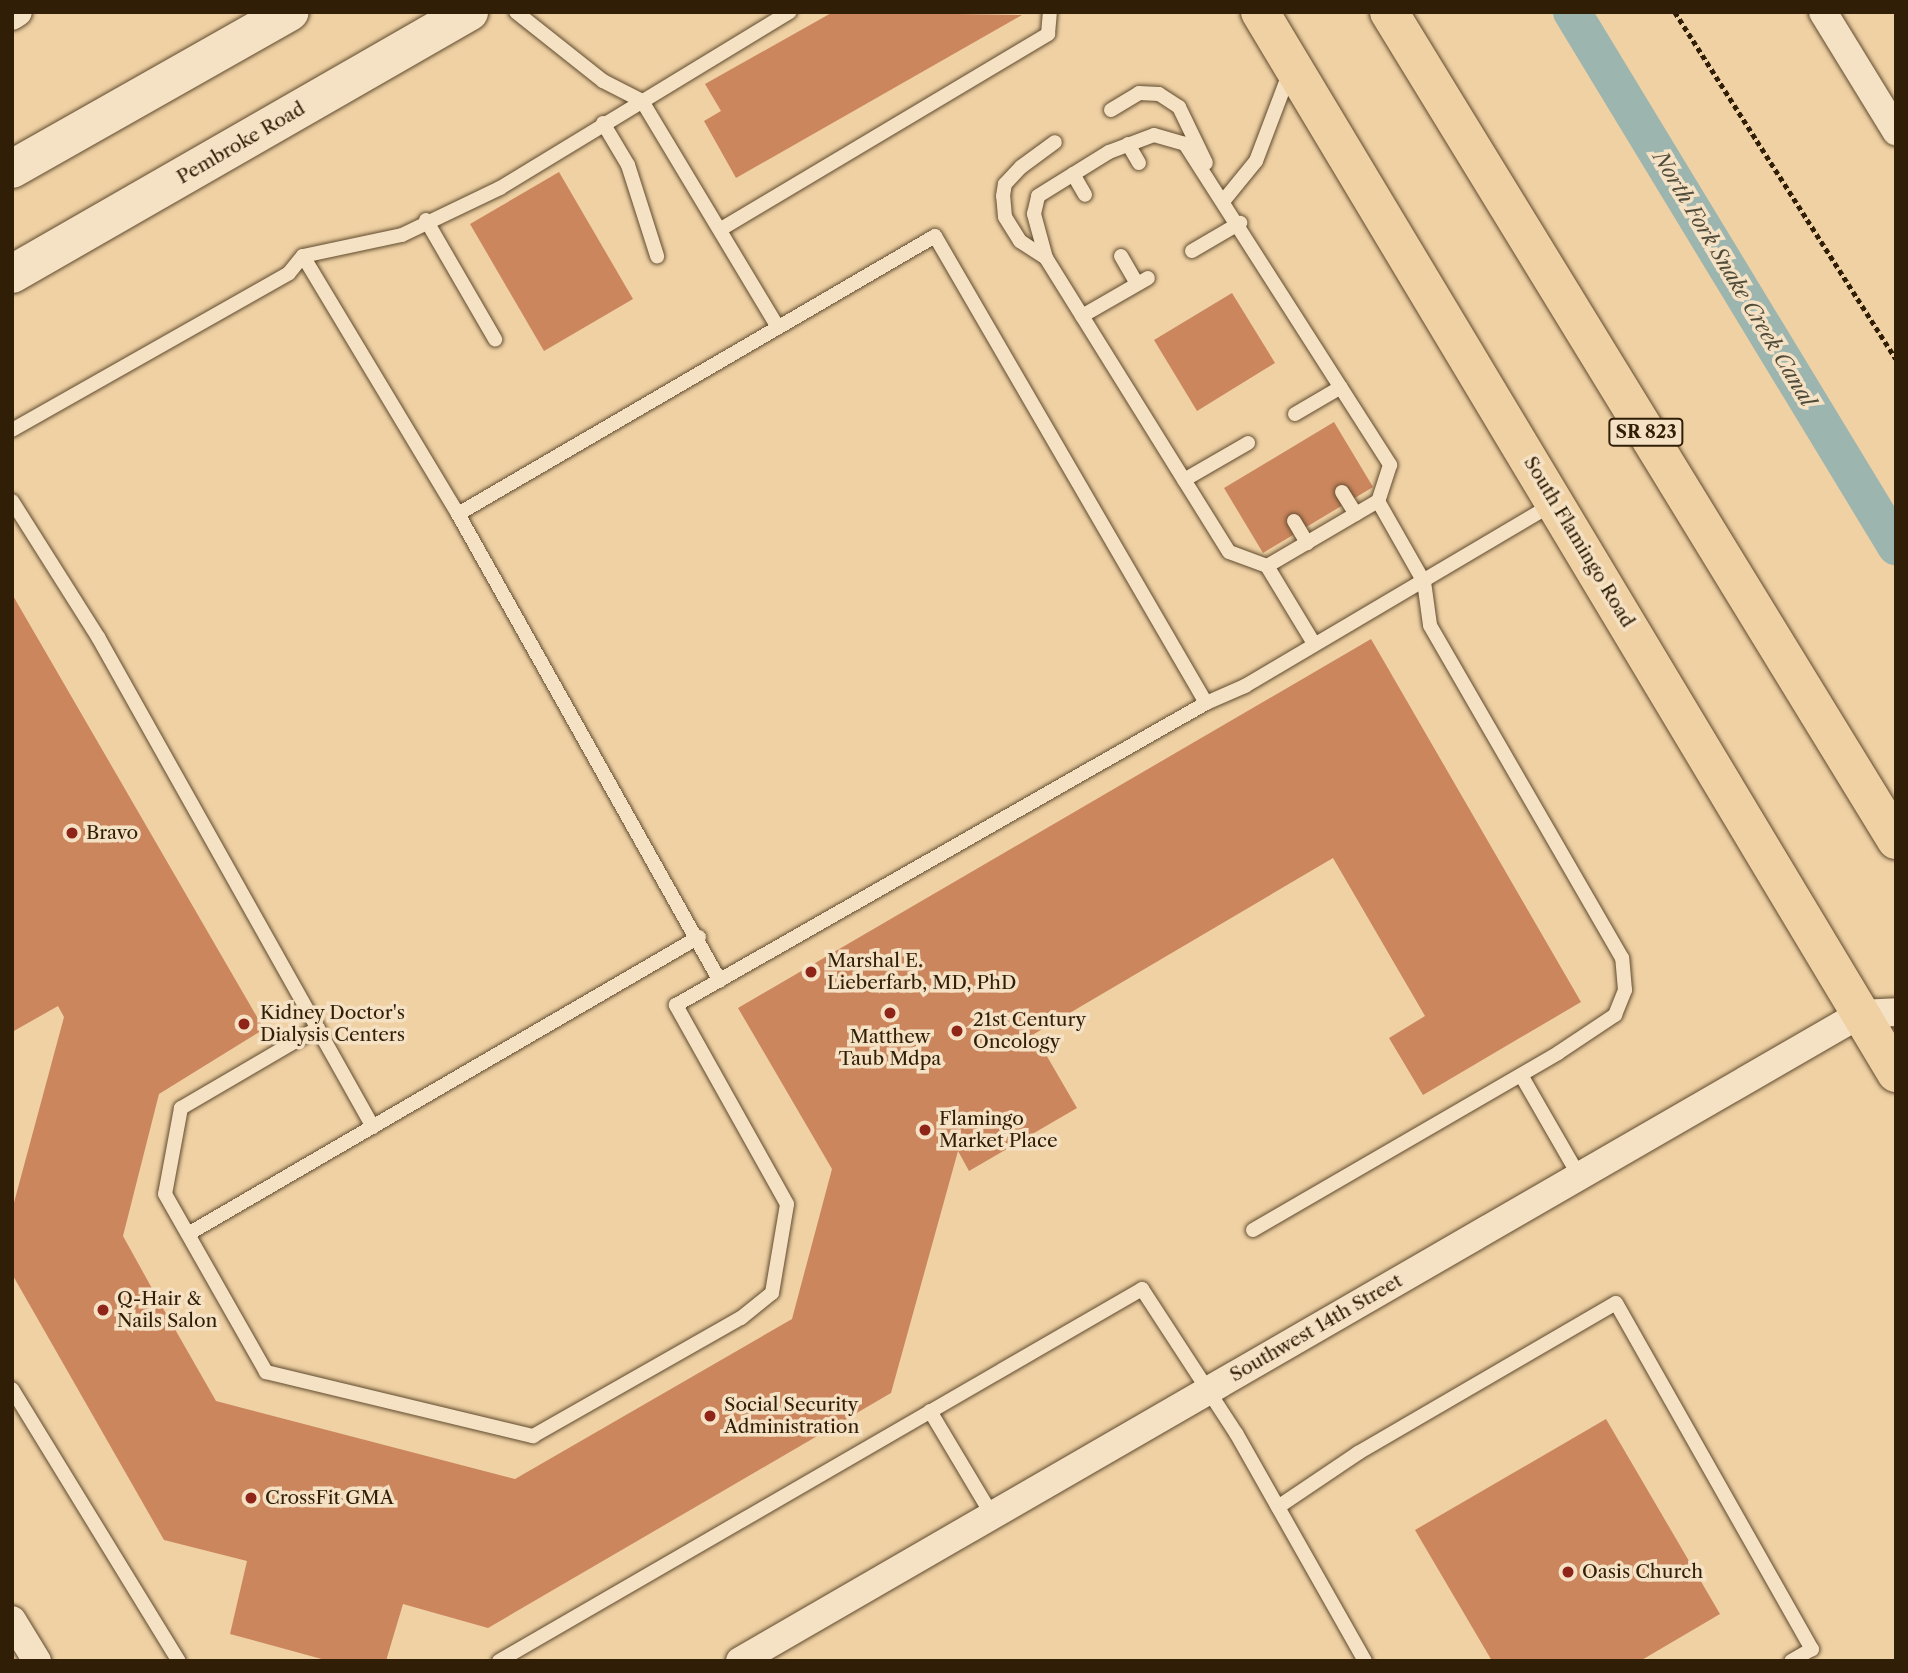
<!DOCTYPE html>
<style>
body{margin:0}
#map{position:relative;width:1908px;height:1673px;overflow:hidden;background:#efd1a4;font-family:"Libre Caslon Text",serif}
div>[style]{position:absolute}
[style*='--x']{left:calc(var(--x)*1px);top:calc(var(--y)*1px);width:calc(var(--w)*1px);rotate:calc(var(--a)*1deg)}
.canal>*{height:38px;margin:-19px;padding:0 19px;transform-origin:19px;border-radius:19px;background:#9cb5af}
.building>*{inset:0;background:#cb865d}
.path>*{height:4.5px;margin-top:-2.25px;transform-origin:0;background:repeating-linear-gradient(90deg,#301e06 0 5px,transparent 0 8.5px)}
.roads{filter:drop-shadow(0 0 2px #604b2e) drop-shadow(0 0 2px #604b2e)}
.lane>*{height:14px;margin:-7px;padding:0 7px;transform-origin:7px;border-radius:7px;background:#f5e1c4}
.street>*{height:28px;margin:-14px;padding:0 14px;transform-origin:14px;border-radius:14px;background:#f5e1c4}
.secondary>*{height:38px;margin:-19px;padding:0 19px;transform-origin:19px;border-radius:19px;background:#f5e1c4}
.highway>*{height:38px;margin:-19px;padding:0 19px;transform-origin:19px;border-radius:19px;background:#efd1a4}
.dots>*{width:19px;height:19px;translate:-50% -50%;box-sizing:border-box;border:4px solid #f5e1c4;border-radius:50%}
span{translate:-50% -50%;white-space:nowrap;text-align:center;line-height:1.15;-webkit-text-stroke:7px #f5e1c4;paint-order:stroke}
.shield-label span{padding:2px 5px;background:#f5e1c4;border:2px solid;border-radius:5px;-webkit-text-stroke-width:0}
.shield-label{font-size:18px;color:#301e06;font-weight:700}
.street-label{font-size:19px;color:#301e06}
.poi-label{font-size:19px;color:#301e06}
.left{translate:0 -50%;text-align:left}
.water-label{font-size:21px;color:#504b39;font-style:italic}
.frame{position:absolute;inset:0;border:14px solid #301e06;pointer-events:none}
</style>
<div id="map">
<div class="canal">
<div style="--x:1572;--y:12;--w:625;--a:58.75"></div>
</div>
<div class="building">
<div style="clip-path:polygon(833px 12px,1022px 15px,736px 178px,704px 121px,721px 111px,705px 84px)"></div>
<div style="clip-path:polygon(559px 172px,633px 299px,544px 351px,470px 224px)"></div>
<div style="clip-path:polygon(1232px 293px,1275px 363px,1197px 411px,1154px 340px)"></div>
<div style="clip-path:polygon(1334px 422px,1373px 487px,1263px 553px,1224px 488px)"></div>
<div style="clip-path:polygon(12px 594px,264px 1029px,159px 1094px,123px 1236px,164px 1310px,216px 1401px,515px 1479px,792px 1319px,832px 1169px,738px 1008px,1371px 639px,1581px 1002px,1423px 1095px,1389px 1038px,1425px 1016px,1333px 858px,1034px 1034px,1077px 1108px,969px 1171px,958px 1151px,891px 1393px,488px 1628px,403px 1604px,386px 1661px,329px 1661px,230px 1634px,247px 1561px,164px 1540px,12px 1274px,12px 1210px,64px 1017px,58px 1006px,12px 1032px)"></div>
<div style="clip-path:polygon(1606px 1419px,1720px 1614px,1640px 1661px,1492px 1661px,1415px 1530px)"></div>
</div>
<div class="path">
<div style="--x:1675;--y:12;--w:411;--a:57.5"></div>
</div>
<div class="roads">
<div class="lane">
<div style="--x:516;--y:12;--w:111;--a:38.4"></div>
<div style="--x:603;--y:81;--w:44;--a:27.1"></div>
<div style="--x:642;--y:101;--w:262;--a:59"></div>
<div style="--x:1111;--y:110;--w:33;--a:-31"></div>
<div style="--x:1139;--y:93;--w:20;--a:3"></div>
<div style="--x:1159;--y:94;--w:24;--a:33"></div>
<div style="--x:1179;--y:107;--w:62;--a:64.3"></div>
<div style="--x:603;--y:123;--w:49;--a:59.2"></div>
<div style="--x:628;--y:165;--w:96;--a:72.3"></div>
<div style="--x:1128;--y:144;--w:22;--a:60"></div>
<div style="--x:1073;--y:174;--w:24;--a:60"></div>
<div style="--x:1225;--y:199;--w:49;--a:-50.8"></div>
<div style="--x:1256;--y:161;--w:93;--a:-69.2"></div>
<div style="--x:426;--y:220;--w:138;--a:59.9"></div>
<div style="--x:721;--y:229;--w:381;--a:-30.8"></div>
<div style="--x:1048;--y:34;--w:22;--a:-85"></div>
<div style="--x:1192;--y:251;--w:56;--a:-30.3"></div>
<div style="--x:303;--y:256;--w:301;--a:59"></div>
<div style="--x:458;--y:514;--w:535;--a:60.71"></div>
<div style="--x:1121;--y:256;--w:32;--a:60"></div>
<div style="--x:1046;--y:258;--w:31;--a:-147"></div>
<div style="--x:1020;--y:241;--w:28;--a:-122"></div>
<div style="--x:1005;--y:217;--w:21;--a:-95"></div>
<div style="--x:1003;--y:196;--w:12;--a:-81"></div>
<div style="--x:1005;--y:184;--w:23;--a:-47"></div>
<div style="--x:1021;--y:167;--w:42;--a:-36.3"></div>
<div style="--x:1082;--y:316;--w:76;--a:-29.9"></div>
<div style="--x:1295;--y:414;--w:53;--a:-30.4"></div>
<div style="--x:12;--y:430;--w:318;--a:-29.5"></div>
<div style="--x:289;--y:273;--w:22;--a:-51"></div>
<div style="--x:303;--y:256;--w:101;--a:-12"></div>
<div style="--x:402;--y:235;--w:109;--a:-25.6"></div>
<div style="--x:500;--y:188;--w:339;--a:-31.3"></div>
<div style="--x:1184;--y:480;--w:74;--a:-30"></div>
<div style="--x:1342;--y:492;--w:26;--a:58"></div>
<div style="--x:12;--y:501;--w:161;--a:57.7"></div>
<div style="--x:98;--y:637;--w:562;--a:60.7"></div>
<div style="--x:458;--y:514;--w:552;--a:-30.23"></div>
<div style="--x:935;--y:236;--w:540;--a:59.87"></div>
<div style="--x:1294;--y:521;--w:26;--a:59"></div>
<div style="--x:1267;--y:566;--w:40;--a:-159.8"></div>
<div style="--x:1229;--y:552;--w:346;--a:-121.9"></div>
<div style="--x:1046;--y:258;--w:46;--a:-105.3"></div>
<div style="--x:1034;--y:214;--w:18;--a:-77"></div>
<div style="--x:1038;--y:196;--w:84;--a:-31.8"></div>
<div style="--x:1109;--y:152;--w:48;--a:-20.7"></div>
<div style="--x:1154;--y:135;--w:32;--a:16"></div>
<div style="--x:1185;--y:144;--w:381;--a:57.4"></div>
<div style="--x:1390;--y:465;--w:38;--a:108"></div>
<div style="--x:318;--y:1028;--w:159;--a:149.7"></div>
<div style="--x:181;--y:1108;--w:87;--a:100.5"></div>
<div style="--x:165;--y:1194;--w:205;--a:60.4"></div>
<div style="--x:266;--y:1372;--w:275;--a:13.5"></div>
<div style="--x:533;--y:1436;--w:239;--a:-29.6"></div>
<div style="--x:741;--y:1318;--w:40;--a:-39"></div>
<div style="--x:772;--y:1293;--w:90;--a:-80.4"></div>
<div style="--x:787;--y:1204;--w:228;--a:-119.2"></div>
<div style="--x:676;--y:1005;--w:610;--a:-29.67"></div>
<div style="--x:1206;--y:703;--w:43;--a:-23.6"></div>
<div style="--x:1245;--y:686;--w:358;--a:-30.6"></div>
<div style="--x:1521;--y:1075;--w:116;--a:60.1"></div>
<div style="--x:1253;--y:1230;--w:353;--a:-30.1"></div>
<div style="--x:1558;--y:1053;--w:69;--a:-33.7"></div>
<div style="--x:1615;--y:1015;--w:27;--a:-68"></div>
<div style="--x:1625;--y:990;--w:32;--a:-95"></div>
<div style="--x:1622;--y:958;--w:384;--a:-120"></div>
<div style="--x:1430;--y:625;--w:43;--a:-97.9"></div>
<div style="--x:1424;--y:582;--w:93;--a:-119.6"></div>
<div style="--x:1378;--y:501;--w:129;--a:149.6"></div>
<div style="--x:1267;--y:566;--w:89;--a:58.8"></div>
<div style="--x:188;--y:1234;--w:591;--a:-30.17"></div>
<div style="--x:12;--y:1389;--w:319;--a:58.5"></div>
<div style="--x:930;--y:1411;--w:121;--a:59.2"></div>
<div style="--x:1278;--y:1507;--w:97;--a:-34"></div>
<div style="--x:1358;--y:1453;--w:298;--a:-30.2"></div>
<div style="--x:1616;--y:1303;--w:398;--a:60.5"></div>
<div style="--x:1812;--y:1649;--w:24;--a:150"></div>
<div style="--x:499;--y:1661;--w:743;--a:-30.05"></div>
<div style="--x:1142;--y:1289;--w:172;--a:56.9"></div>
<div style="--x:1236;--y:1433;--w:262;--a:60.5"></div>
</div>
<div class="street">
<div style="--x:1823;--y:12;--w:140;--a:58.5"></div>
<div style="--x:12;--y:16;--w:7;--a:-34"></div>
<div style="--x:12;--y:1620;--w:48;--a:58.6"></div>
<div style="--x:740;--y:1661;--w:1293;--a:-30.01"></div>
<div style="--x:1860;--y:1014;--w:36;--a:-3"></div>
</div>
<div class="secondary">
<div style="--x:12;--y:169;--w:319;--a:-29.5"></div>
<div style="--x:12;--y:274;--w:527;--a:-29.83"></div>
</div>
<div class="highway">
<div style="--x:1260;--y:12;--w:1237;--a:59.06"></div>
<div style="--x:1389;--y:12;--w:971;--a:58.52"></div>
</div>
</div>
<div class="dots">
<div style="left:72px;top:833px;background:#8f2418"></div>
<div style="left:811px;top:972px;background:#8f2418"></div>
<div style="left:890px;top:1013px;background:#8f2418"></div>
<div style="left:244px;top:1024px;background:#8f2418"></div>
<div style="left:957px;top:1031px;background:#8f2418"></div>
<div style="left:925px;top:1130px;background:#8f2418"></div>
<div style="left:103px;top:1310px;background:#8f2418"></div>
<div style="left:710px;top:1416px;background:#8f2418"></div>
<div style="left:251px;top:1498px;background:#8f2418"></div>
<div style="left:1568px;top:1572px;background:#8f2418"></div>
</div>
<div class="shield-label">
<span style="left:1646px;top:432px">SR 823</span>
</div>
<div class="street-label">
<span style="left:241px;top:143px;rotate:-30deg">Pembroke Road</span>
<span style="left:1579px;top:542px;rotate:59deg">South Flamingo Road</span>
<span style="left:1316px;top:1328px;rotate:-30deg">Southwest 14th Street</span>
</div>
<div class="poi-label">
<span class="left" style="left:86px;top:833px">Bravo</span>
<span class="left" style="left:827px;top:972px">Marshal E.<br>Lieberfarb, MD, PhD</span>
<span class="left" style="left:260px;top:1024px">Kidney Doctor's<br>Dialysis Centers</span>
<span class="left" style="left:973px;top:1031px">21st Century<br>Oncology</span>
<span style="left:890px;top:1048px">Matthew<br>Taub Mdpa</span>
<span class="left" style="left:939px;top:1130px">Flamingo<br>Market Place</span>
<span class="left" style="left:117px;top:1310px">Q-Hair &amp;<br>Nails Salon</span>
<span class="left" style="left:724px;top:1416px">Social Security<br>Administration</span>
<span class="left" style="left:265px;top:1498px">CrossFit GMA</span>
<span class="left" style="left:1582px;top:1572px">Oasis Church</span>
</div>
<div class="water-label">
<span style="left:1734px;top:279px;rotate:59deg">North Fork Snake Creek Canal</span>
</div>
<div class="frame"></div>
</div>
